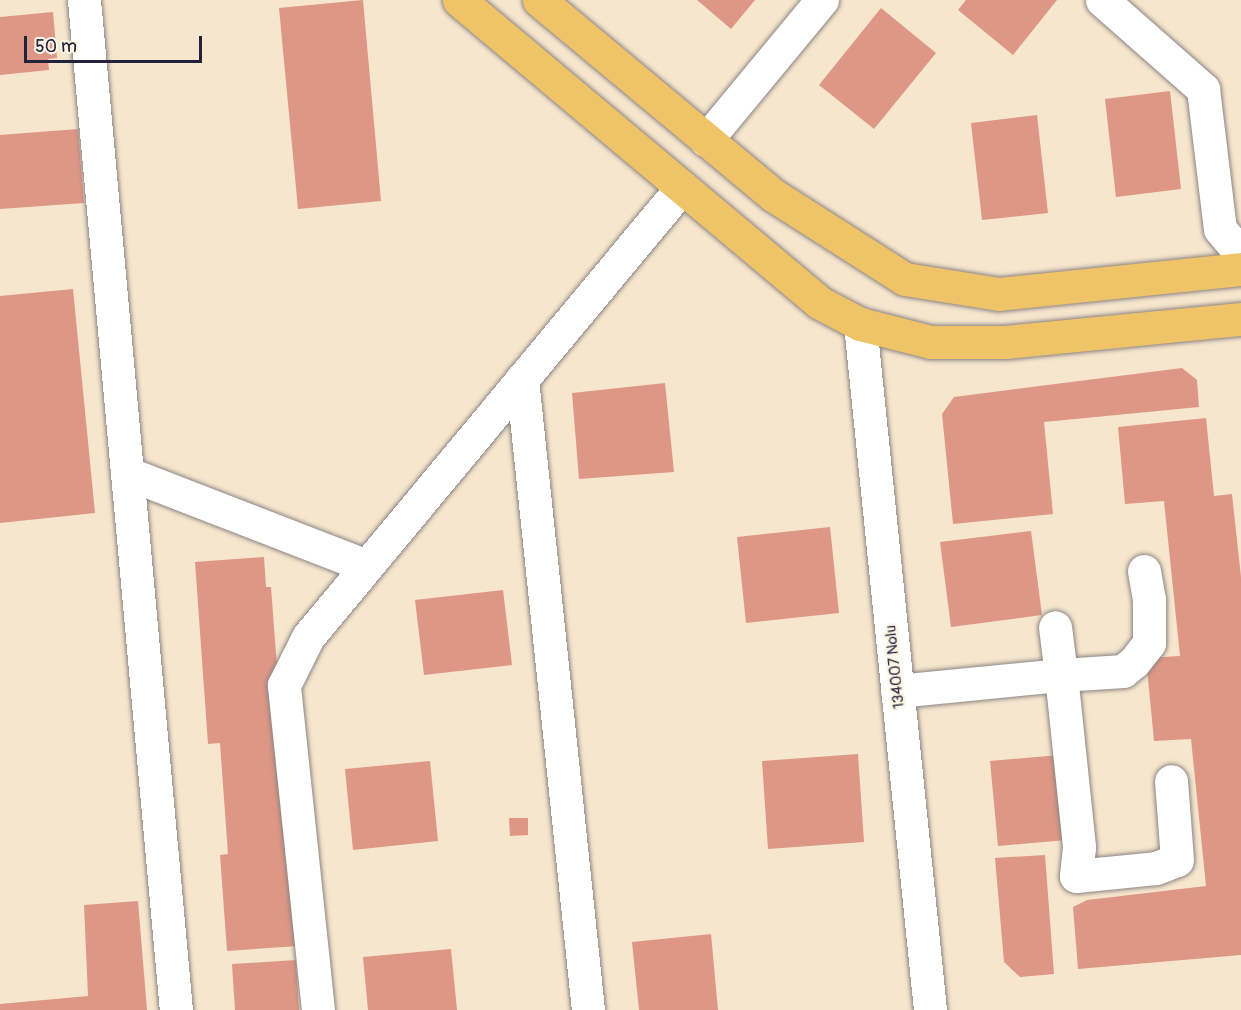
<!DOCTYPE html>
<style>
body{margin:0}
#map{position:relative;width:1241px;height:1010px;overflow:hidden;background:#f6e6cd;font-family:Pangolin,sans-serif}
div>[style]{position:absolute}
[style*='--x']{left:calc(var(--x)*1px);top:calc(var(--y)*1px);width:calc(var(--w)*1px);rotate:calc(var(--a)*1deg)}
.building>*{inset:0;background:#de9784}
.roads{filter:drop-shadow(0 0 2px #8c8484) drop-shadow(0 0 2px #8c8484)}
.minor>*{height:33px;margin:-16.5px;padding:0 16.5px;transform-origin:16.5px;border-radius:16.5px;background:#fff}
.major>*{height:33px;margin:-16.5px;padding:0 16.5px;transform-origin:16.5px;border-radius:16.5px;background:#efc469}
span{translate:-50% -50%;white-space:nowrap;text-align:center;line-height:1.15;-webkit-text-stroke:5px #fcf5e5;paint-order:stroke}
.street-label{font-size:15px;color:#22223b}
.scale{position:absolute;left:24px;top:36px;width:178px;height:27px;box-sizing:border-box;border:3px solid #22223b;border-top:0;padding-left:8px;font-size:18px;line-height:21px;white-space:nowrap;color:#22223b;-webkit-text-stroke:4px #fcf5e5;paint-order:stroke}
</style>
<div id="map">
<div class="building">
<div style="clip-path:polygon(363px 0,381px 201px,298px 209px,279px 8px)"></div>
<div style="clip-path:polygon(697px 0,755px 0,731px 29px)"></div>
<div style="clip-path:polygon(966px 0,1057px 0,1013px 55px,958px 10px)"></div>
<div style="clip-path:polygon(881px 8px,936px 53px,874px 129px,819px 85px)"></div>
<div style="clip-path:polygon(53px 12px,57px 58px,48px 59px,49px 70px,0 75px,0 17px)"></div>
<div style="clip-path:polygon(1170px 91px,1181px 189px,1116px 197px,1105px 99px)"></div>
<div style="clip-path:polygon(1037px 115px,1048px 213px,982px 220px,971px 123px)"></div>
<div style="clip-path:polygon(78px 129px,84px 203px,0 209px,0 135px)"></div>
<div style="clip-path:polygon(73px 289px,95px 513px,0 523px,0 296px)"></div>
<div style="clip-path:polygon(1182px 368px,1197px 380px,1199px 407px,1044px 422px,1053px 514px,953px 524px,942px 414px,954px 397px)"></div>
<div style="clip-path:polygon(665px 383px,674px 472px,579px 479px,572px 393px)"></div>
<div style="clip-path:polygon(1206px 418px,1214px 496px,1232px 494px,1241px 577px,1241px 955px,1078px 969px,1073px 907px,1087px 900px,1206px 886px,1191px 739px,1154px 741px,1146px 658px,1180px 656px,1164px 501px,1125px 504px,1118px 427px)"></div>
<div style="clip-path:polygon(830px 527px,839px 613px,746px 623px,737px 537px)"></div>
<div style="clip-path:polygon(1031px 531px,1042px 615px,951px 627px,940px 542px)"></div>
<div style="clip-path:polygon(264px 557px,266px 587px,271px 587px,298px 946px,227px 951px,220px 855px,228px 854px,220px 743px,208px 744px,195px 562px)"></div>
<div style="clip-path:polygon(503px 590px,512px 665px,424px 675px,415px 600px)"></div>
<div style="clip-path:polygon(858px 754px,864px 842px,768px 849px,762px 761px)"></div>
<div style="clip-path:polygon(1059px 755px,1066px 840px,998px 846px,990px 761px)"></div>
<div style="clip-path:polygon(430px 761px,438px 841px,353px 850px,345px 769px)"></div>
<div style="clip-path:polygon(509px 818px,528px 818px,528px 835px,510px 836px)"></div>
<div style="clip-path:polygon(1045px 855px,1054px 974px,1020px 977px,1004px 962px,995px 858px)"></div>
<div style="clip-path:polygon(138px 901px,147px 1010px,0 1010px,0 1004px,88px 996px,84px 905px)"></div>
<div style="clip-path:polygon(711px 934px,718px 1010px,639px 1010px,632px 942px)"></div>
<div style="clip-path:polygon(451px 949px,457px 1010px,368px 1010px,363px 957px)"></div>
<div style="clip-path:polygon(296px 960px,299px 1010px,235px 1010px,232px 964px)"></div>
</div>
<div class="roads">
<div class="minor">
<div style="--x:84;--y:0;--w:1014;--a:84.8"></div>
<div style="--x:1102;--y:0;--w:135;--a:41.4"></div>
<div style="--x:1203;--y:89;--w:141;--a:83.1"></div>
<div style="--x:1220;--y:229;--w:33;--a:50"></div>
<div style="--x:706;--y:140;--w:182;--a:-50.4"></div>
<div style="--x:860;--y:324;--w:690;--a:84.17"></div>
<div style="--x:522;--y:379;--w:634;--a:84.03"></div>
<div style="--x:127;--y:473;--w:257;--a:21.2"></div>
<div style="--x:1144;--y:571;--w:28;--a:80"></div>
<div style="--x:1149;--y:599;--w:44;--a:90"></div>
<div style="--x:1149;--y:643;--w:24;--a:128"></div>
<div style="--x:1134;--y:662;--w:14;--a:141"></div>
<div style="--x:1123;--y:671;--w:62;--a:176.3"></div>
<div style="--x:1061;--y:675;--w:173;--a:84"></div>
<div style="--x:1079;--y:847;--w:29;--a:96"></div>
<div style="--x:1076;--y:876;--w:80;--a:-5.7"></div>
<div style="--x:1156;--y:868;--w:22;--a:-21"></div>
<div style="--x:1177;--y:860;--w:79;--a:-94.3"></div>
<div style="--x:897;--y:691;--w:165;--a:-5.6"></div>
<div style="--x:1061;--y:675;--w:48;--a:-97.1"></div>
<div style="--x:318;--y:1010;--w:327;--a:-96"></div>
<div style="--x:284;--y:685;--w:54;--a:-63.4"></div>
<div style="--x:308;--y:637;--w:585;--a:-50.27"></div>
</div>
<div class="major">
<div style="--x:459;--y:0;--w:471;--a:40"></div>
<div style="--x:820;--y:303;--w:45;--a:27.7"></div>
<div style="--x:860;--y:324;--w:73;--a:14.2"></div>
<div style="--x:931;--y:342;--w:74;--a:0"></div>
<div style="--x:1005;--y:342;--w:237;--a:-5.6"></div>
<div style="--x:539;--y:0;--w:305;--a:39.8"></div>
<div style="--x:773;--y:195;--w:156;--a:32.5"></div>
<div style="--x:905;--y:279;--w:95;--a:9.1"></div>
<div style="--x:999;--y:294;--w:243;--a:-5.9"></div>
</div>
</div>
<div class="street-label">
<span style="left:895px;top:667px;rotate:-96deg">134007 Nolu</span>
</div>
<div class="scale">50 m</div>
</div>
